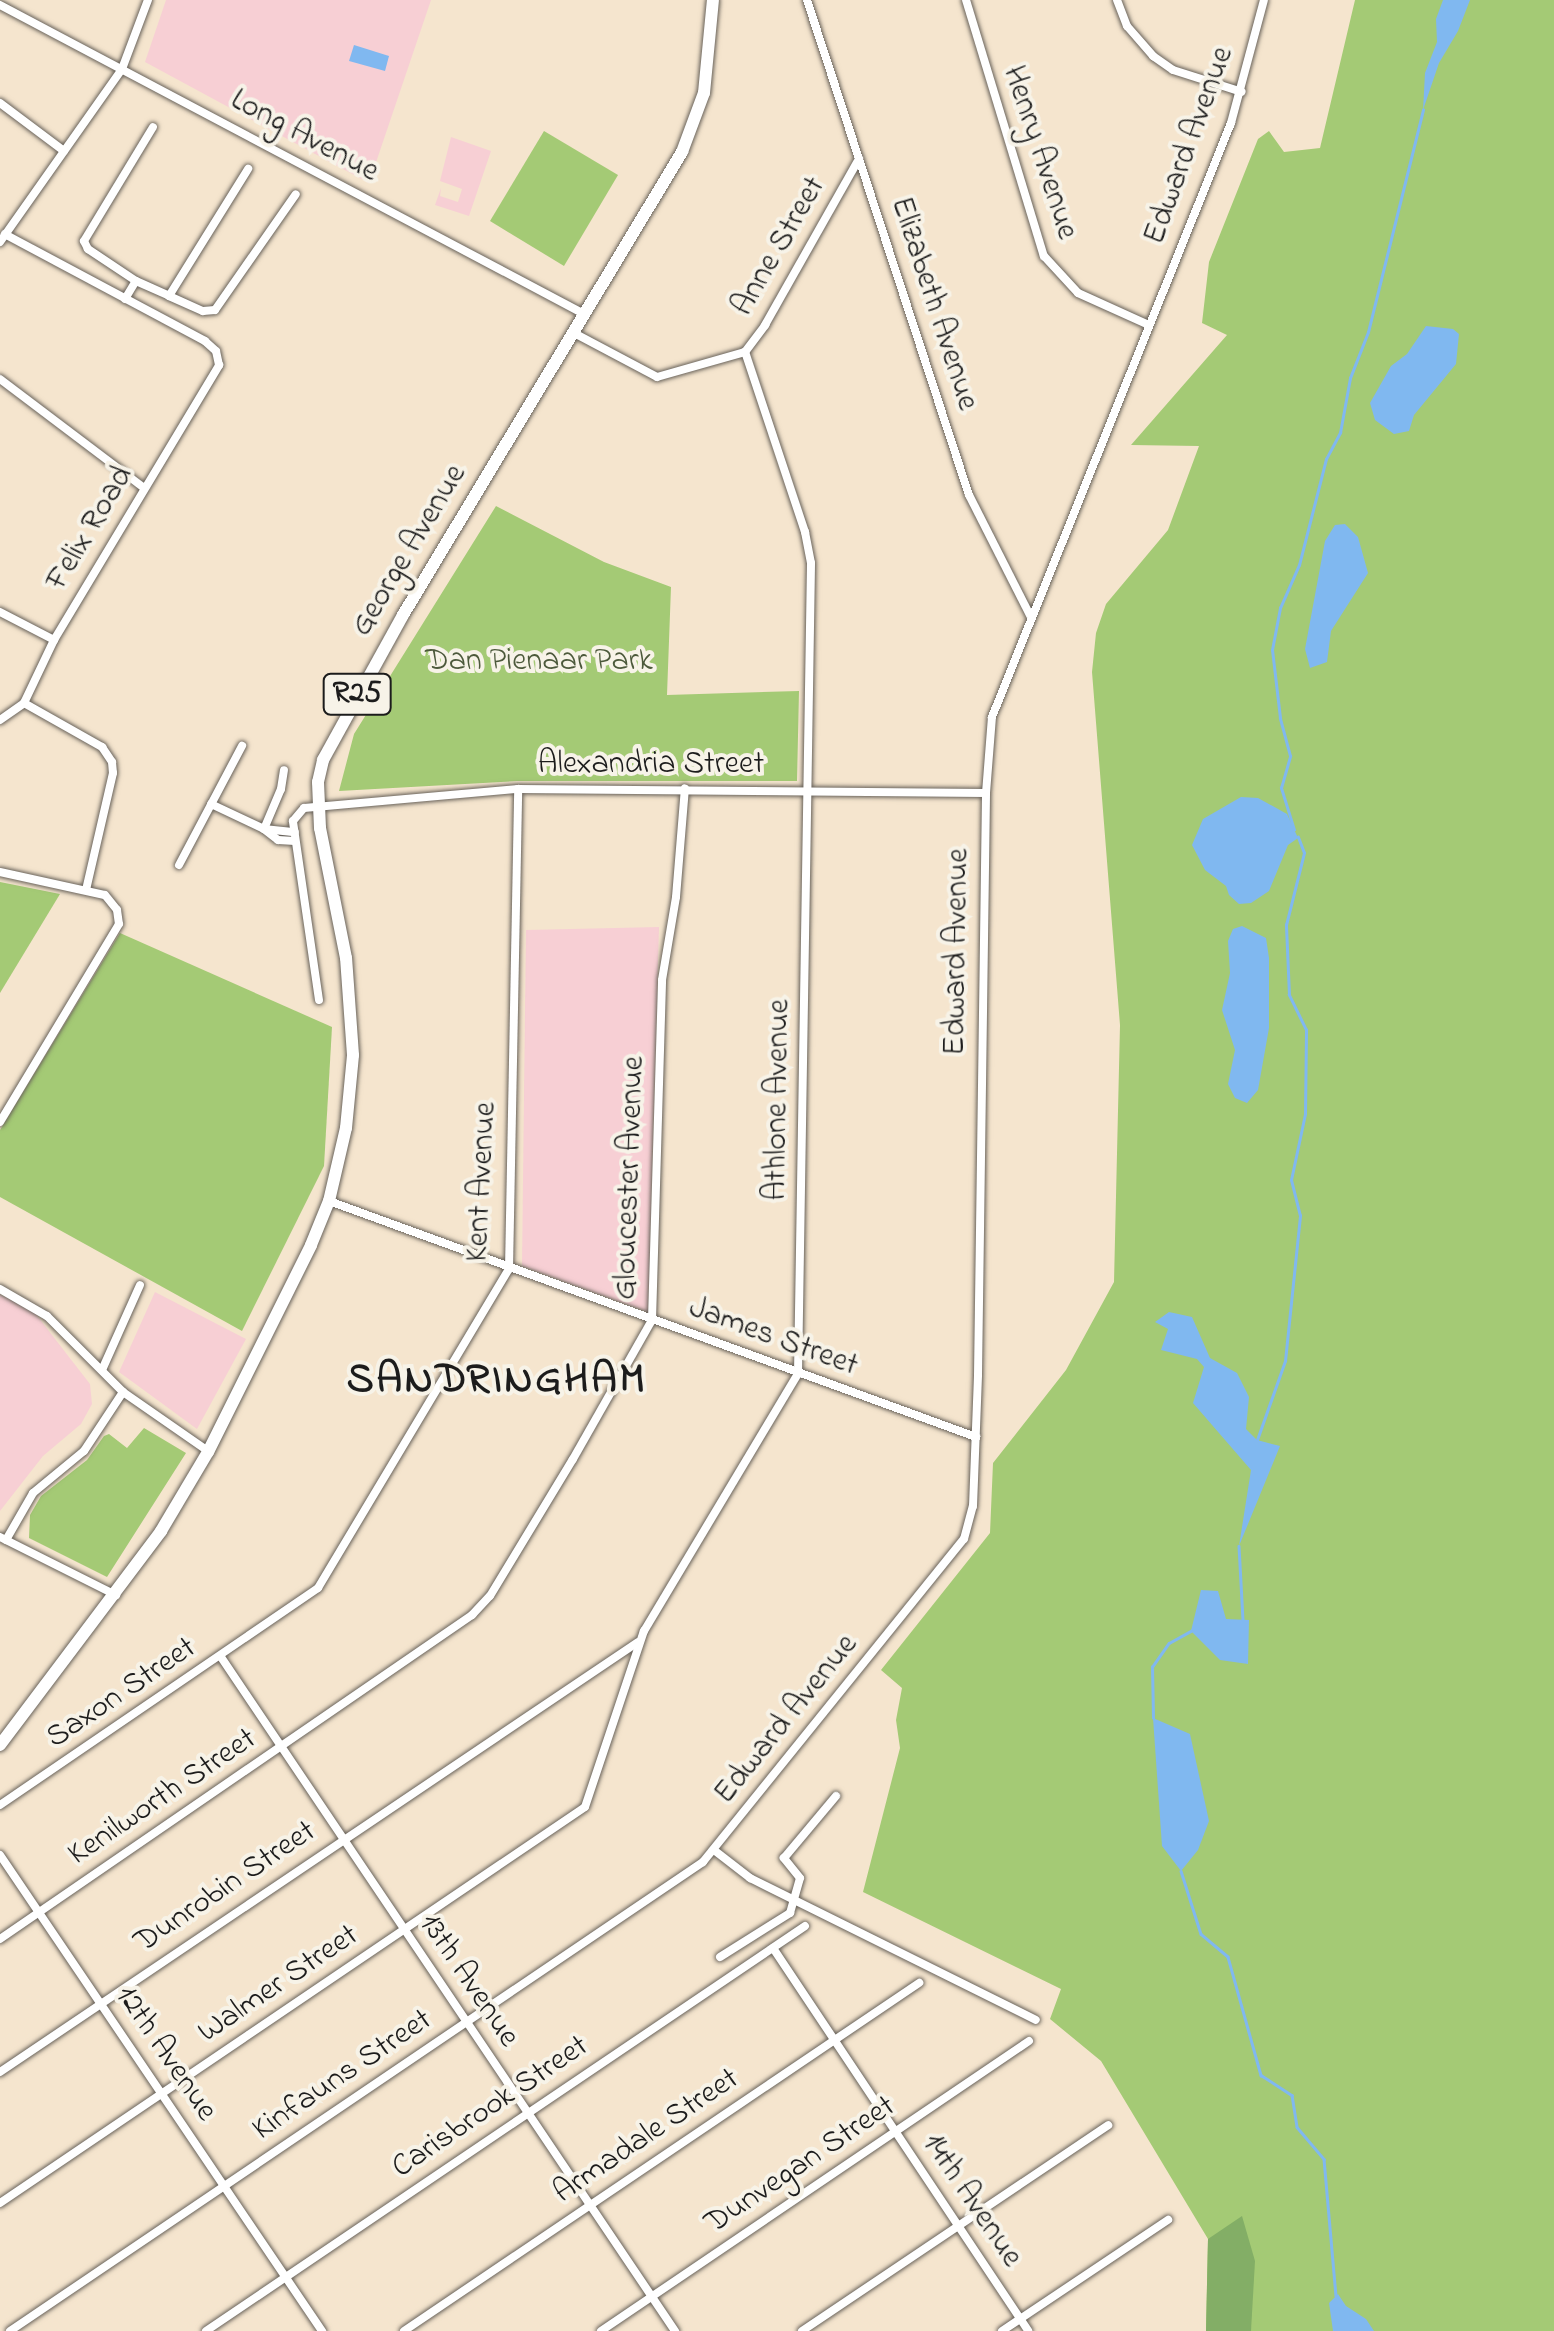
<!DOCTYPE html>
<style>
body{margin:0}
#map{position:relative;width:1554px;height:2331px;overflow:hidden;background:#f5e5ce;font-family:"Indie Flower",sans-serif}
div>[style]{position:absolute}
[style*='--x']{left:calc(var(--x)*1px);top:calc(var(--y)*1px);width:calc(var(--w)*1px);rotate:calc(var(--a)*1deg)}
.built>*{inset:0;background:#f7cfd4}
.green>*{inset:0;background:#a4ca75}
.forest>*{inset:0;background:#83ae66}
.water>*{inset:0;background:#80b8f0}
.stream>*{height:2.5px;margin:-1.25px;padding:0 1.25px;transform-origin:1.25px;border-radius:1.25px;background:#80b8f0}
.roads{filter:drop-shadow(0 0 2px #68625a) drop-shadow(0 0 2px #68625a)}
.minor>*{height:8px;margin:-4px;padding:0 4px;transform-origin:4px;border-radius:4px;background:#fff}
.primary>*{height:12px;margin:-6px;padding:0 6px;transform-origin:6px;border-radius:6px;background:#fff}
span{translate:-50% -50%;white-space:nowrap;text-align:center;line-height:1.15;-webkit-text-stroke:8px #f7f3e8;paint-order:stroke}
.shield-label span{padding:2px 8px;background:#f7f3e8;border:2px solid;border-radius:8px;-webkit-text-stroke-width:0}
.shield-label{font-size:30px;color:#1c1c1c;font-weight:700}
.street-label{font-size:32px;color:#1c1c1c}
.park-label{font-size:32px;color:#4c593b}
.district-label{font-size:42px;color:#1c1c1c;font-weight:700;letter-spacing:2.5px}
</style>
<div id="map">
<div class="built">
<div style="clip-path:polygon(166px 0,431px 0,369px 183px,145px 62px)"></div>
<div style="clip-path:polygon(451px 137px,491px 151px,469px 216px,435px 205px,441px 188px,440px 196px,458px 202px,462px 189px,440px 181px)"></div>
<div style="clip-path:polygon(659px 927px,648px 1312px,522px 1266px,526px 930px)"></div>
<div style="clip-path:polygon(155px 1292px,246px 1339px,197px 1429px,119px 1372px)"></div>
<div style="clip-path:polygon(0 1295px,31px 1308px,90px 1384px,92px 1404px,81px 1424px,43px 1456px,0 1511px)"></div>
</div>
<div class="green">
<div style="clip-path:polygon(1355px 0,1554px 0,1554px 2331px,1206px 2331px,1208px 2239px,1101px 2061px,1050px 2019px,1061px 1989px,863px 1892px,900px 1748px,896px 1720px,902px 1688px,881px 1670px,990px 1533px,993px 1463px,1066px 1370px,1114px 1282px,1120px 1025px,1092px 672px,1096px 633px,1106px 604px,1168px 530px,1199px 446px,1131px 445px,1227px 335px,1202px 323px,1209px 262px,1258px 139px,1269px 131px,1284px 152px,1320px 148px)"></div>
<div style="clip-path:polygon(544px 131px,618px 175px,564px 266px,490px 221px)"></div>
<div style="clip-path:polygon(496px 506px,604px 562px,671px 587px,667px 695px,799px 691px,797px 781px,517px 781px,339px 791px,354px 734px)"></div>
<div style="clip-path:polygon(0 882px,60px 894px,0 993px)"></div>
<div style="clip-path:polygon(120px 933px,332px 1027px,324px 1166px,242px 1331px,0 1197px,0 1130px)"></div>
<div style="clip-path:polygon(144px 1428px,186px 1453px,107px 1577px,29px 1538px,30px 1515px,41px 1496px,87px 1460px,104px 1436px,109px 1434px,127px 1448px)"></div>
</div>
<div class="forest">
<div style="clip-path:polygon(1242px 2216px,1255px 2261px,1251px 2331px,1206px 2331px,1208px 2239px)"></div>
</div>
<div class="water">
<div style="clip-path:polygon(1443px 0,1470px 0,1458px 31px,1439px 63px,1423px 110px,1425px 73px,1437px 42px,1436px 19px)"></div>
<div style="clip-path:polygon(354px 45px,389px 56px,385px 71px,349px 61px)"></div>
<div style="clip-path:polygon(1426px 326px,1453px 329px,1459px 334px,1456px 364px,1414px 415px,1409px 431px,1394px 434px,1375px 420px,1370px 403px,1391px 366px,1407px 354px)"></div>
<div style="clip-path:polygon(1345px 524px,1358px 537px,1368px 573px,1331px 631px,1327px 662px,1310px 668px,1305px 649px,1325px 541px,1335px 525px)"></div>
<div style="clip-path:polygon(1241px 797px,1258px 798px,1287px 814px,1298px 838px,1288px 845px,1269px 891px,1251px 903px,1239px 904px,1229px 895px,1226px 886px,1205px 870px,1192px 845px,1203px 819px)"></div>
<div style="clip-path:polygon(1242px 926px,1266px 938px,1269px 958px,1269px 1028px,1258px 1090px,1247px 1103px,1235px 1098px,1228px 1084px,1235px 1050px,1222px 1010px,1230px 973px,1228px 941px,1233px 929px)"></div>
<div style="clip-path:polygon(1169px 1312px,1192px 1317px,1210px 1358px,1237px 1373px,1249px 1397px,1246px 1429px,1257px 1440px,1280px 1446px,1239px 1546px,1251px 1470px,1193px 1403px,1204px 1367px,1197px 1359px,1161px 1350px,1168px 1329px,1155px 1322px)"></div>
<div style="clip-path:polygon(1201px 1590px,1218px 1591px,1226px 1619px,1249px 1620px,1248px 1664px,1220px 1660px,1191px 1631px)"></div>
<div style="clip-path:polygon(1153px 1718px,1190px 1734px,1209px 1821px,1198px 1850px,1181px 1871px,1162px 1846px)"></div>
<div style="clip-path:polygon(1338px 2294px,1346px 2306px,1366px 2319px,1374px 2331px,1333px 2331px,1329px 2303px)"></div>
</div>
<div class="stream">
<div style="--x:1294;--y:830;--w:44;--a:-107.2"></div>
<div style="--x:1281;--y:788;--w:33;--a:-74"></div>
<div style="--x:1290;--y:756;--w:39;--a:-105"></div>
<div style="--x:1280;--y:718;--w:68;--a:-96.7"></div>
<div style="--x:1272;--y:650;--w:43;--a:-79.2"></div>
<div style="--x:1280;--y:608;--w:47;--a:-66.2"></div>
<div style="--x:1299;--y:565;--w:109;--a:-75.7"></div>
<div style="--x:1326;--y:459;--w:30;--a:-62"></div>
<div style="--x:1340;--y:433;--w:56;--a:-79.7"></div>
<div style="--x:1350;--y:378;--w:49;--a:-68.6"></div>
<div style="--x:1368;--y:332;--w:229;--a:-76.1"></div>
<div style="--x:1257;--y:1440;--w:84;--a:-70.5"></div>
<div style="--x:1285;--y:1361;--w:146;--a:-84.1"></div>
<div style="--x:1300;--y:1216;--w:37;--a:-104"></div>
<div style="--x:1291;--y:1180;--w:67;--a:-78"></div>
<div style="--x:1305;--y:1114;--w:84;--a:-89.3"></div>
<div style="--x:1306;--y:1030;--w:39;--a:-116"></div>
<div style="--x:1289;--y:995;--w:70;--a:-92.5"></div>
<div style="--x:1286;--y:925;--w:74;--a:-76"></div>
<div style="--x:1304;--y:853;--w:17;--a:-111"></div>
<div style="--x:1239;--y:1546;--w:74;--a:86.9"></div>
<div style="--x:1153;--y:1718;--w:51;--a:-91.1"></div>
<div style="--x:1152;--y:1667;--w:29;--a:-55"></div>
<div style="--x:1169;--y:1643;--w:25;--a:-29"></div>
<div style="--x:1181;--y:1871;--w:66;--a:72.4"></div>
<div style="--x:1201;--y:1934;--w:35;--a:40"></div>
<div style="--x:1228;--y:1957;--w:123;--a:74.4"></div>
<div style="--x:1261;--y:2075;--w:37;--a:33"></div>
<div style="--x:1292;--y:2095;--w:32;--a:81"></div>
<div style="--x:1297;--y:2127;--w:42;--a:49.8"></div>
<div style="--x:1324;--y:2159;--w:137;--a:85"></div>
</div>
<div class="roads">
<div class="minor">
<div style="--x:807;--y:0;--w:521;--a:71.88"></div>
<div style="--x:969;--y:495;--w:135;--a:63.1"></div>
<div style="--x:966;--y:0;--w:268;--a:73.1"></div>
<div style="--x:1044;--y:256;--w:50;--a:47.4"></div>
<div style="--x:1078;--y:293;--w:78;--a:24.3"></div>
<div style="--x:1117;--y:0;--w:28;--a:69"></div>
<div style="--x:1127;--y:26;--w:40;--a:49"></div>
<div style="--x:1153;--y:56;--w:24;--a:35"></div>
<div style="--x:1173;--y:70;--w:72;--a:17.7"></div>
<div style="--x:0;--y:5;--w:661;--a:27.88"></div>
<div style="--x:0;--y:103;--w:80;--a:36.9"></div>
<div style="--x:0;--y:242;--w:212;--a:-54.8"></div>
<div style="--x:122;--y:69;--w:74;--a:-69.4"></div>
<div style="--x:136;--y:281;--w:36;--a:24"></div>
<div style="--x:169;--y:296;--w:150;--a:-58.1"></div>
<div style="--x:169;--y:296;--w:37;--a:24"></div>
<div style="--x:203;--y:311;--w:12;--a:-5"></div>
<div style="--x:215;--y:310;--w:141;--a:-55.1"></div>
<div style="--x:125;--y:299;--w:21;--a:-59"></div>
<div style="--x:136;--y:281;--w:58;--a:-146.3"></div>
<div style="--x:88;--y:249;--w:9;--a:-117"></div>
<div style="--x:84;--y:241;--w:133;--a:-58.8"></div>
<div style="--x:574;--y:333;--w:94;--a:27.9"></div>
<div style="--x:657;--y:377;--w:91;--a:-15.9"></div>
<div style="--x:745;--y:352;--w:34;--a:-53"></div>
<div style="--x:765;--y:325;--w:191;--a:-60.5"></div>
<div style="--x:0;--y:379;--w:179;--a:37.1"></div>
<div style="--x:0;--y:612;--w:61;--a:27.4"></div>
<div style="--x:24;--y:703;--w:90;--a:29.4"></div>
<div style="--x:102;--y:747;--w:18;--a:56"></div>
<div style="--x:112;--y:762;--w:11;--a:85"></div>
<div style="--x:113;--y:773;--w:120;--a:103"></div>
<div style="--x:0;--y:720;--w:29;--a:-35"></div>
<div style="--x:24;--y:703;--w:70;--a:-64.5"></div>
<div style="--x:54;--y:640;--w:321;--a:-59"></div>
<div style="--x:219;--y:365;--w:14;--a:-102"></div>
<div style="--x:216;--y:351;--w:15;--a:-138"></div>
<div style="--x:205;--y:341;--w:227;--a:-151.9"></div>
<div style="--x:211;--y:804;--w:59;--a:25.3"></div>
<div style="--x:264;--y:829;--w:31;--a:6"></div>
<div style="--x:264;--y:829;--w:43;--a:-67"></div>
<div style="--x:281;--y:789;--w:19;--a:-81"></div>
<div style="--x:264;--y:829;--w:18;--a:38"></div>
<div style="--x:278;--y:840;--w:17;--a:3"></div>
<div style="--x:179;--y:865;--w:135;--a:-62.1"></div>
<div style="--x:0;--y:872;--w:107;--a:12.4"></div>
<div style="--x:105;--y:895;--w:19;--a:51"></div>
<div style="--x:117;--y:910;--w:14;--a:82"></div>
<div style="--x:119;--y:924;--w:231;--a:121"></div>
<div style="--x:319;--y:1000;--w:181;--a:-98.3"></div>
<div style="--x:293;--y:821;--w:17;--a:-50"></div>
<div style="--x:304;--y:808;--w:215;--a:-5.1"></div>
<div style="--x:518;--y:789;--w:468;--a:0.5"></div>
<div style="--x:329;--y:1201;--w:689;--a:20.04"></div>
<div style="--x:0;--y:1289;--w:54;--a:29.9"></div>
<div style="--x:47;--y:1316;--w:107;--a:45"></div>
<div style="--x:123;--y:1392;--w:103;--a:34.8"></div>
<div style="--x:102;--y:1370;--w:93;--a:-65.9"></div>
<div style="--x:0;--y:1537;--w:130;--a:26.6"></div>
<div style="--x:6;--y:1540;--w:54;--a:-60.1"></div>
<div style="--x:33;--y:1493;--w:66;--a:-39.5"></div>
<div style="--x:84;--y:1451;--w:71;--a:-56.5"></div>
<div style="--x:221;--y:1657;--w:813;--a:56.04"></div>
<div style="--x:0;--y:1805;--w:385;--a:-34.3"></div>
<div style="--x:318;--y:1588;--w:372;--a:-59.1"></div>
<div style="--x:509;--y:1269;--w:480;--a:-88.9"></div>
<div style="--x:714;--y:1850;--w:46;--a:37.9"></div>
<div style="--x:750;--y:1878;--w:319;--a:26.4"></div>
<div style="--x:0;--y:1855;--w:575;--a:55.92"></div>
<div style="--x:0;--y:1939;--w:573;--a:-34.47"></div>
<div style="--x:472;--y:1615;--w:26;--a:-47"></div>
<div style="--x:490;--y:1596;--w:160;--a:-58.8"></div>
<div style="--x:573;--y:1459;--w:160;--a:-60.4"></div>
<div style="--x:652;--y:1320;--w:340;--a:-88.3"></div>
<div style="--x:662;--y:980;--w:84;--a:-80.4"></div>
<div style="--x:676;--y:897;--w:109;--a:-85.3"></div>
<div style="--x:773;--y:1948;--w:460;--a:56.3"></div>
<div style="--x:720;--y:1957;--w:83;--a:-32.2"></div>
<div style="--x:790;--y:1913;--w:36;--a:-74"></div>
<div style="--x:800;--y:1878;--w:26;--a:-129"></div>
<div style="--x:784;--y:1858;--w:81;--a:-50"></div>
<div style="--x:0;--y:2072;--w:769;--a:-33.98"></div>
<div style="--x:0;--y:2203;--w:706;--a:-34.09"></div>
<div style="--x:585;--y:1807;--w:186;--a:-71.5"></div>
<div style="--x:644;--y:1631;--w:300;--a:-59.1"></div>
<div style="--x:798;--y:1374;--w:811;--a:-89.08"></div>
<div style="--x:811;--y:563;--w:32;--a:-101"></div>
<div style="--x:805;--y:532;--w:190;--a:-108.4"></div>
<div style="--x:10;--y:2331;--w:837;--a:-34.09"></div>
<div style="--x:703;--y:1862;--w:415;--a:-51.1"></div>
<div style="--x:964;--y:1539;--w:34;--a:-75"></div>
<div style="--x:973;--y:1506;--w:131;--a:-87.8"></div>
<div style="--x:978;--y:1375;--w:582;--a:-89.21"></div>
<div style="--x:986;--y:793;--w:76;--a:-85.5"></div>
<div style="--x:992;--y:717;--w:640;--a:-68.08"></div>
<div style="--x:1231;--y:123;--w:127;--a:-75"></div>
<div style="--x:206;--y:2331;--w:723;--a:-34.06"></div>
<div style="--x:404;--y:2331;--w:622;--a:-34.05"></div>
<div style="--x:601;--y:2331;--w:517;--a:-34.12"></div>
<div style="--x:802;--y:2331;--w:369;--a:-33.9"></div>
<div style="--x:1002;--y:2331;--w:200;--a:-33.8"></div>
</div>
<div class="primary">
<div style="--x:0;--y:1745;--w:268;--a:-53"></div>
<div style="--x:161;--y:1531;--w:92;--a:-59.3"></div>
<div style="--x:208;--y:1452;--w:231;--a:-63.5"></div>
<div style="--x:311;--y:1245;--w:48;--a:-67.8"></div>
<div style="--x:329;--y:1201;--w:75;--a:-76.9"></div>
<div style="--x:346;--y:1128;--w:73;--a:-84.5"></div>
<div style="--x:353;--y:1055;--w:97;--a:-94.1"></div>
<div style="--x:346;--y:958;--w:133;--a:-101.3"></div>
<div style="--x:320;--y:828;--w:46;--a:-92.5"></div>
<div style="--x:318;--y:782;--w:23;--a:-77"></div>
<div style="--x:323;--y:760;--w:166;--a:-61.1"></div>
<div style="--x:403;--y:615;--w:541;--a:-58.93"></div>
<div style="--x:682;--y:152;--w:63;--a:-69.6"></div>
<div style="--x:704;--y:93;--w:93;--a:-84.5"></div>
</div>
</div>
<div class="shield-label">
<span style="left:357px;top:694px">R25</span>
</div>
<div class="street-label">
<span style="left:304px;top:137px;rotate:28deg">Long Avenue</span>
<span style="left:1190px;top:146px;rotate:-70deg">Edward Avenue</span>
<span style="left:1039px;top:153px;rotate:72deg">Henry Avenue</span>
<span style="left:780px;top:247px;rotate:-60deg">Anne Street</span>
<span style="left:933px;top:304px;rotate:72deg">Elizabeth Avenue</span>
<span style="left:91px;top:529px;rotate:-59deg">Felix Road</span>
<span style="left:410px;top:551px;rotate:-59deg">George Avenue</span>
<span style="left:651px;top:765px">Alexandria Street</span>
<span style="left:958px;top:952px;rotate:-89deg">Edward Avenue</span>
<span style="left:779px;top:1100px;rotate:-89deg">Athlone Avenue</span>
<span style="left:631px;top:1178px;rotate:-88deg">Gloucester Avenue</span>
<span style="left:483px;top:1182px;rotate:-87deg">Kent Avenue</span>
<span style="left:773px;top:1338px;rotate:20deg">James Street</span>
<span style="left:122px;top:1694px;rotate:-34deg">Saxon Street</span>
<span style="left:787px;top:1720px;rotate:-51deg">Edward Avenue</span>
<span style="left:163px;top:1798px;rotate:-34deg">Kenilworth Street</span>
<span style="left:226px;top:1888px;rotate:-34deg">Dunrobin Street</span>
<span style="left:468px;top:1981px;rotate:56deg">13th Avenue</span>
<span style="left:279px;top:1985px;rotate:-34deg">Walmer Street</span>
<span style="left:165px;top:2054px;rotate:56deg">12th Avenue</span>
<span style="left:343px;top:2076px;rotate:-34deg">Kinfauns Street</span>
<span style="left:491px;top:2108px;rotate:-34deg">Carisbrook Street</span>
<span style="left:647px;top:2137px;rotate:-34deg">Armadale Street</span>
<span style="left:801px;top:2166px;rotate:-34deg">Dunvegan Street</span>
<span style="left:971px;top:2201px;rotate:56deg">14th Avenue</span>
</div>
<div class="park-label">
<span style="left:539px;top:662px">Dan Pienaar Park</span>
</div>
<div class="district-label">
<span style="left:497px;top:1381px">SANDRINGHAM</span>
</div>
</div>
